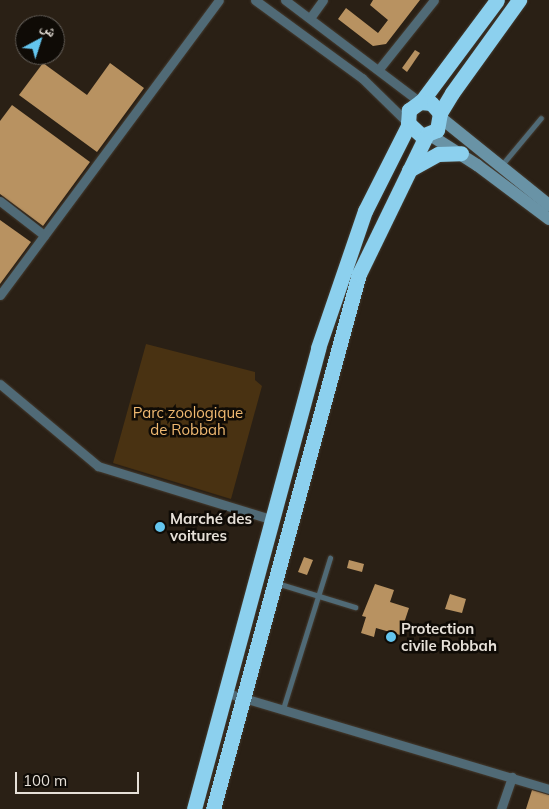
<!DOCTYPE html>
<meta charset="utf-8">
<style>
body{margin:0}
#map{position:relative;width:549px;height:809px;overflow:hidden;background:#2a2015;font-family:Mulish,"Noto Naskh Arabic",sans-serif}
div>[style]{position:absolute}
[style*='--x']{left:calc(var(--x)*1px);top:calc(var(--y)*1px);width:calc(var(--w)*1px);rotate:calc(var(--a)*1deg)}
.green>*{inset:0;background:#493212}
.building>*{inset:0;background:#b89261}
.roads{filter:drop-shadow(0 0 1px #443b30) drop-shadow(0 0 1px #443b30)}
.lane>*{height:4.5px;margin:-2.25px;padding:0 2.25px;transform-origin:2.25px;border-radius:2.25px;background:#506a76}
.street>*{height:9px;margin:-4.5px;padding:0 4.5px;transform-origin:4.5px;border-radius:4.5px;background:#506a76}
.secondary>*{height:12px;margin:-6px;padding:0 6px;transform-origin:6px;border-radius:6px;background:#6993a6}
.highway>*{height:15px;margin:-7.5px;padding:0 7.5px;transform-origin:7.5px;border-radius:7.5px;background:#8cd0ee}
.dots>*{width:14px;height:14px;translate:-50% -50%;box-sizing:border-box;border:2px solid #0f0b06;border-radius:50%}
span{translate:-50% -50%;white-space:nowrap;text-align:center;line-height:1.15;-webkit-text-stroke:5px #0f0b06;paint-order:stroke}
.park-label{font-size:15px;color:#f0b971}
.poi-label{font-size:15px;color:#e6e0d8;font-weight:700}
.left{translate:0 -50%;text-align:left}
.north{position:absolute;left:15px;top:15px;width:50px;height:50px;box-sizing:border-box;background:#0f0b06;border:1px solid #65605a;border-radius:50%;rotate:40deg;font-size:14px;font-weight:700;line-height:20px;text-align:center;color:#e6e0d8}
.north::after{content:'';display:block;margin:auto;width:18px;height:22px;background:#64c5ee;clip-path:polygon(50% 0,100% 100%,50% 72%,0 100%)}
.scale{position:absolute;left:15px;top:772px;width:124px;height:22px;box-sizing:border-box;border:2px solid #e6e0d8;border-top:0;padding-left:6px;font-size:15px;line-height:18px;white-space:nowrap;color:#e6e0d8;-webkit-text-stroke:4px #0f0b06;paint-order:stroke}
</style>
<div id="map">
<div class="green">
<div style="clip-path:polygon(146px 344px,255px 372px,255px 380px,262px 386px,231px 499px,113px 463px)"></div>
</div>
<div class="building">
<div style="clip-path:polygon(373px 0,420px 0,386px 44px,373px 46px,338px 19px,346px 8px,378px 33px,388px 20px,370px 5px)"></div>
<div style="clip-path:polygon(415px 50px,420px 53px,407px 72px,402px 68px)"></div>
<div style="clip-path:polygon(43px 63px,87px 95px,110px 63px,144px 88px,97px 152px,19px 95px)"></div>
<div style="clip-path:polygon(12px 105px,90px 162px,43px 226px,0 194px,0 121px)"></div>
<div style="clip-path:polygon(0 220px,31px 242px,0 284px)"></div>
<div style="clip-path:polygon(304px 557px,313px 560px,307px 575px,298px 572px)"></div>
<div style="clip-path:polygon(349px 560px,364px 564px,362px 572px,347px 568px)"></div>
<div style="clip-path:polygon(375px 584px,394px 590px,390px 602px,409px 608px,400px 635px,376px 628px,374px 637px,361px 633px,366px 617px,362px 616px)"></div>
<div style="clip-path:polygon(450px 594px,466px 599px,462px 613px,445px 609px)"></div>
<div style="clip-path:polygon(532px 790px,549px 795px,549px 809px,526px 809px)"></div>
</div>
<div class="roads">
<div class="lane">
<div style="--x:501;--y:166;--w:62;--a:-50.2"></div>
<div style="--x:277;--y:583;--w:82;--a:17.1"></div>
<div style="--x:283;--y:709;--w:158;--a:-72.7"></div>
</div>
<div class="street">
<div style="--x:255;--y:0;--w:132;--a:36.1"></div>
<div style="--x:362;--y:78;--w:64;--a:44.4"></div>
<div style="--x:285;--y:0;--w:169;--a:37.1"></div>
<div style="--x:310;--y:18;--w:22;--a:-54"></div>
<div style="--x:379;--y:69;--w:88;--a:-51.4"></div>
<div style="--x:0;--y:201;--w:56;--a:37.7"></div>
<div style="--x:0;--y:295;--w:367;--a:-53.4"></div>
<div style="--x:0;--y:384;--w:128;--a:39.9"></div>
<div style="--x:98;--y:466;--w:183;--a:17.1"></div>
<div style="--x:227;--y:693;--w:336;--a:16.6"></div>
<div style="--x:501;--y:809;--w:34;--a:-71"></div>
</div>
<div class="secondary">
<div style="--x:441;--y:118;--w:139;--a:38.9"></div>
<div style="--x:430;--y:135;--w:56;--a:32.6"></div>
<div style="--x:477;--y:165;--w:90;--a:36.9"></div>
</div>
<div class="highway">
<div style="--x:421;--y:102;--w:127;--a:-53.3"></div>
<div style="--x:440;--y:113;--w:13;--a:-132"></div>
<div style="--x:431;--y:103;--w:11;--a:-175"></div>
<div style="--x:420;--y:102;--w:14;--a:144"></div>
<div style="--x:409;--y:110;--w:13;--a:94"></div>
<div style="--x:408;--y:123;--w:19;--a:43"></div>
<div style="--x:422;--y:136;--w:16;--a:-22"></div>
<div style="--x:437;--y:130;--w:17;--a:-80"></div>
<div style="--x:440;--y:113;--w:23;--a:-59"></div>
<div style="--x:452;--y:93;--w:115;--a:-54.2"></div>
<div style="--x:409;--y:170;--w:33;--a:-29"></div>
<div style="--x:438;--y:154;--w:23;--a:-2"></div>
<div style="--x:194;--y:809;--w:477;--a:-74.9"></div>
<div style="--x:318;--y:348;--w:145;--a:-71.1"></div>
<div style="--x:365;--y:211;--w:95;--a:-63.2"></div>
<div style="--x:213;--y:809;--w:555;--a:-74.74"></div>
<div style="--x:359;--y:274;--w:153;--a:-64.1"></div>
</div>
</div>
<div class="dots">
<div style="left:160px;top:527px;background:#64c5ee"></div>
<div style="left:391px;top:637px;background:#64c5ee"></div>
</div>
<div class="park-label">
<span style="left:188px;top:421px">Parc zoologique<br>de Robbah</span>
</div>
<div class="poi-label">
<span class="left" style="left:170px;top:527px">Marché des<br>voitures</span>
<span class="left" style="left:401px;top:637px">Protection<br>civile Robbah</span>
</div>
<div class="north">ش</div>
<div class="scale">100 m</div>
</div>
